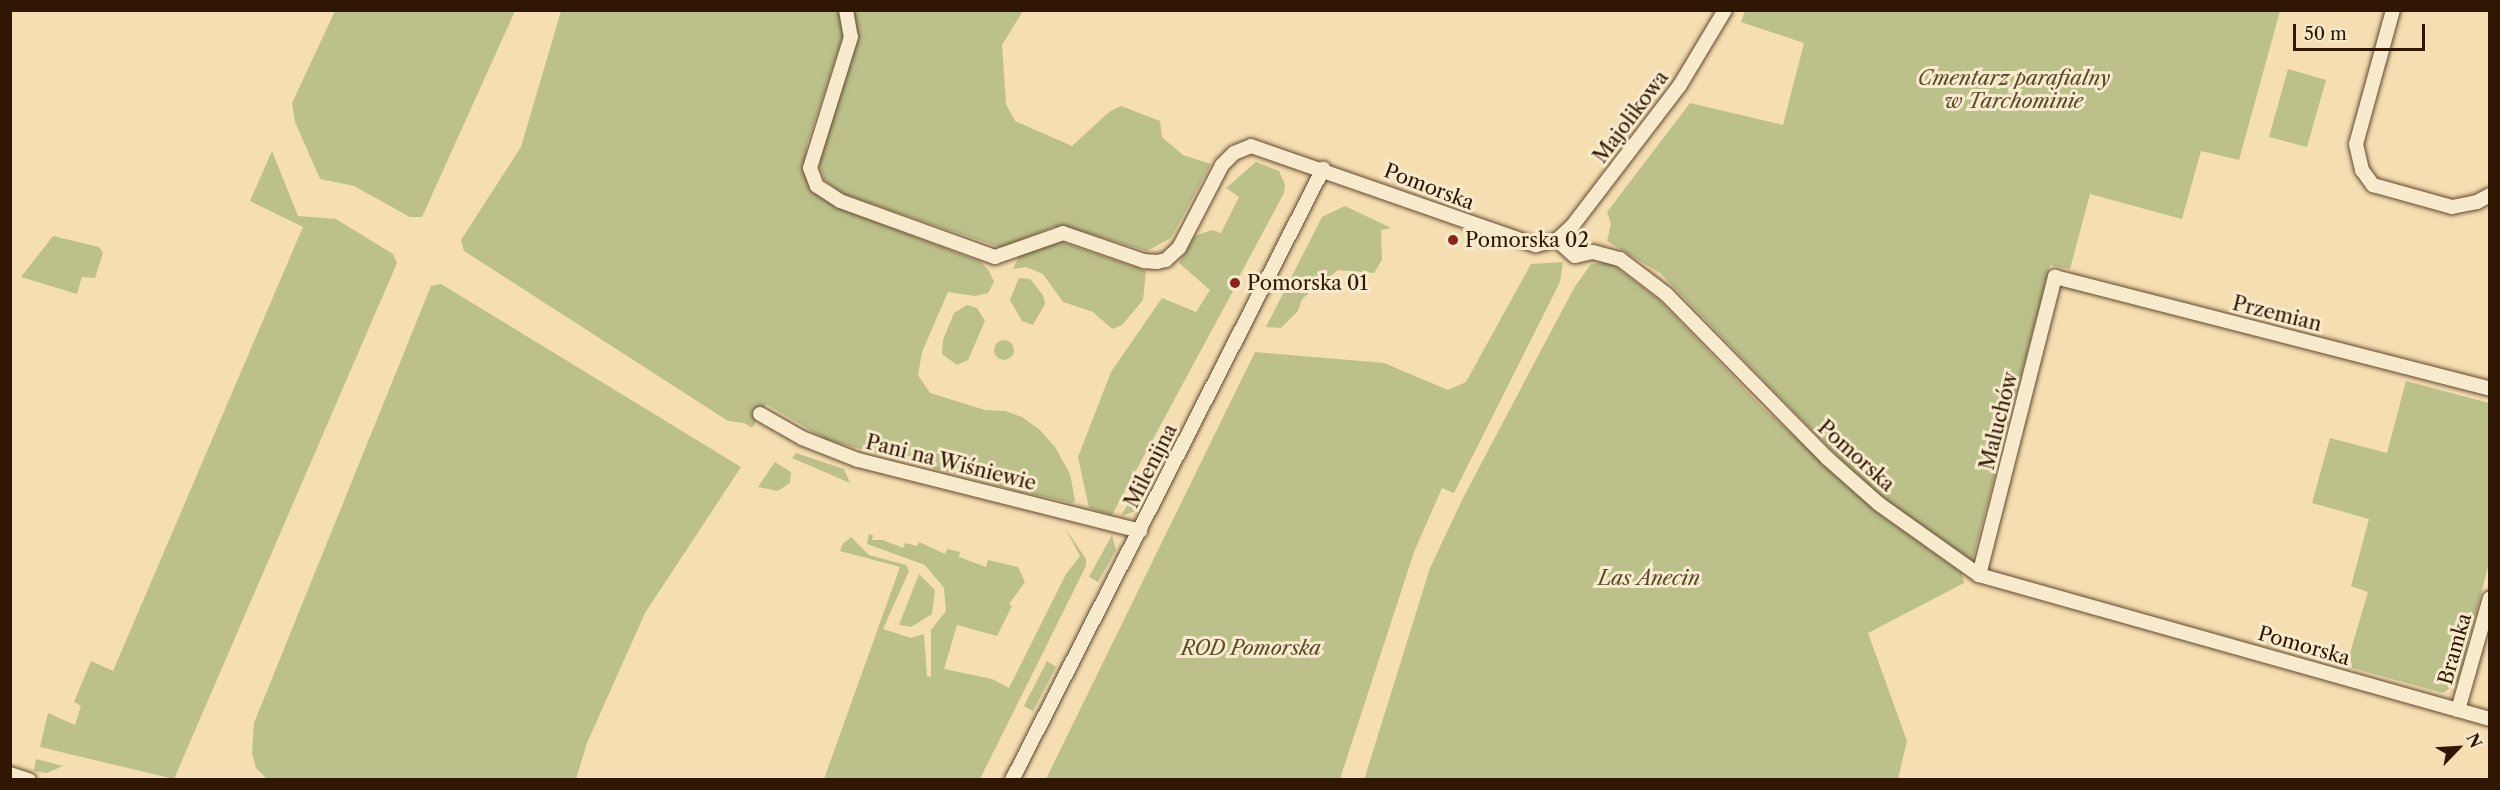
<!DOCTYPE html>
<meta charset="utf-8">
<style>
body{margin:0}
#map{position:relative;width:2500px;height:790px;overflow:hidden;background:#f5deb1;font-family:"Libre Caslon Text",serif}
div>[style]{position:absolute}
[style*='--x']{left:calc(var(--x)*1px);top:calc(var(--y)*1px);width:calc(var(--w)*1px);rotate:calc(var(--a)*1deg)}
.green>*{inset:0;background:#bcc18b}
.round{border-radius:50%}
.roads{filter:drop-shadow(0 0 2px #61492f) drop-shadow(0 0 2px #61492f)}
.minor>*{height:14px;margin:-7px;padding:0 7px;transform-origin:7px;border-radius:7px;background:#f8eacc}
.dots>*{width:16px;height:16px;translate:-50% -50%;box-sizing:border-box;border:3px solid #f8eacc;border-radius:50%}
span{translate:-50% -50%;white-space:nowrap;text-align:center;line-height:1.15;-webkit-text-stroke:6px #f8eacc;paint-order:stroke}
.park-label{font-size:20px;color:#5a4a2c;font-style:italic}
.street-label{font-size:20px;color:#301704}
.poi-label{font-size:20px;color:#301704}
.left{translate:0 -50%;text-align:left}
.frame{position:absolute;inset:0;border:12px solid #301704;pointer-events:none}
.north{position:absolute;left:2428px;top:718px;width:60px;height:60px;-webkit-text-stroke:4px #f8eacc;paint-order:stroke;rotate:65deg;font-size:16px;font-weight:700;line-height:24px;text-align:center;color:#301704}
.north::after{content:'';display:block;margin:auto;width:21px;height:27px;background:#301704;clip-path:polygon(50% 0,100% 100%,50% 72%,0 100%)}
.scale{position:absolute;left:2293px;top:24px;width:132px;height:27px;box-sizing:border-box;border:3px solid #301704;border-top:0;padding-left:8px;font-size:18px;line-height:21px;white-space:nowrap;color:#301704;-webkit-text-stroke:4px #f8eacc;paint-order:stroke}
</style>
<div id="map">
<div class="green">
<div style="clip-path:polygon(852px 10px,1023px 11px,1002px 45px,1006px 104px,1015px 121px,1072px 146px,1109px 112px,1121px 106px,1160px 121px,1162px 137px,1183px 155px,1211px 164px,1171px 238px,1147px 251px,1068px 227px,1053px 227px,1002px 248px,843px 194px,825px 180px,820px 168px,820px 149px,857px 33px)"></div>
<div style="clip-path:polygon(335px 11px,515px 11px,422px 217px,410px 217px,354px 186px,320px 179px,295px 122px,292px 103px)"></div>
<div style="clip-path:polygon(561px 11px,840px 11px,847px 24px,807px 144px,803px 170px,810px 189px,837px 207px,981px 262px,989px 271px,994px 282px,988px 293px,975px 296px,948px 292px,922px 352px,918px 375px,930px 393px,985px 410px,1005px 411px,1022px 417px,1040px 430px,1055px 447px,1070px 474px,1075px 500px,1072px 503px,1019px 491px,827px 440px,766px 404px,752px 428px,744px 423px,728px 421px,464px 251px,461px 240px,521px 147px)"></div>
<div style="clip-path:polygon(1745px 11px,2280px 11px,2239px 160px,2201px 151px,2182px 219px,2090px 194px,2070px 269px,2050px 265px,1972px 562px,1893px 507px,1855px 474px,1660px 273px,1607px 241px,1611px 224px,1607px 212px,1690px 103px,1783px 125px,1804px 43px,1741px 22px)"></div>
<div style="clip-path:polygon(2288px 69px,2326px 80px,2307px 147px,2269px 137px)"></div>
<div style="clip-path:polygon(272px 151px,298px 216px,336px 219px,393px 254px,397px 263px,174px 779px,40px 747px,48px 713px,75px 725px,81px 706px,74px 702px,91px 661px,113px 671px,303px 227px,250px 201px)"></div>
<div style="clip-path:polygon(1256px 162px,1279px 171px,1285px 184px,1284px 193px,1239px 277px,1236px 276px,1229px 288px,1233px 291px,1112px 515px,1089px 508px,1078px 457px,1111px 372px,1162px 298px,1196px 312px,1210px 290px,1179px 263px,1195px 236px,1212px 230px,1221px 233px,1239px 197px,1226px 188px)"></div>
<div style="clip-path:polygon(1345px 206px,1391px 228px,1381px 230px,1382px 260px,1374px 273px,1338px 270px,1302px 299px,1298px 311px,1281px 328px,1266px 327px,1322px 217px)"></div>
<div style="clip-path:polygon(53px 236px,99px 247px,103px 253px,95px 278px,82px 277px,77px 294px,21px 277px)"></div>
<div style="clip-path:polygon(1061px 242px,1146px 271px,1143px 300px,1122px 325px,1112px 329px,1093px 312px,1063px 302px,1043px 274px,1026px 267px,1013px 269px,1020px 254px)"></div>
<div style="clip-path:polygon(1563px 262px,1560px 282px,1454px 493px,1442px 488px,1414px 552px,1340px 779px,1046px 779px,1255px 352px,1384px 363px,1448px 390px,1466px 382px,1531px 264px)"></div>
<div style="clip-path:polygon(1609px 262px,1659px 300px,1762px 407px,1880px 514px,1962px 573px,1964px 583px,1868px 633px,1907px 741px,1898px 779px,1364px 780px,1430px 568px,1464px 496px,1574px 288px,1591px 264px)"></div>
<div style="clip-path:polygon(1019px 278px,1030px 279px,1043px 295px,1045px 304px,1033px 325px,1022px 321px,1010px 300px)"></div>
<div style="clip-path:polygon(441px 284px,741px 467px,645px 613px,587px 743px,576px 779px,267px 779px,256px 768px,252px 753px,254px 723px,431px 286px)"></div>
<div style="clip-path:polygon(967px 305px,977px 308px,985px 321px,968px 360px,957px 365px,942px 354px,943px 340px,954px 313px)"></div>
<div class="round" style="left:994px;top:340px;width:20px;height:20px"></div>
<div style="clip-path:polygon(2406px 381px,2489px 403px,2489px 563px,2458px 682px,2443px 693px,2352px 668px,2350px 653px,2368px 592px,2351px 586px,2369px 519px,2312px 503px,2330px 438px,2387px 453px)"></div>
<div style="clip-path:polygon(1164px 429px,1175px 435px,1146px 490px,1138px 482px)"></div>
<div style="clip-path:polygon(796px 453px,844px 469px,850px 483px,792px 458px)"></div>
<div style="clip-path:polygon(775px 462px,791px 472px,790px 483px,778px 491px,758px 487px)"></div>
<div style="clip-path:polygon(1134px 493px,1143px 498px,1136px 511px,1121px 516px)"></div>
<div style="clip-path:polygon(1065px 528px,1086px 559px,1086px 566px,980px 779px,824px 779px,900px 567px,840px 551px,843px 544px,851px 537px,869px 555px,906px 565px,909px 571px,883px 629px,911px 638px,924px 634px,927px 676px,931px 677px,931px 630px,946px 611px,944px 588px,925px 565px,867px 544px,869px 534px,873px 535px,872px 540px,883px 540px,903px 548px,905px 543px,917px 546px,919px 542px,945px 554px,947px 549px,960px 552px,959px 557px,986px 567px,988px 560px,1018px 567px,1025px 582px,1009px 604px,1012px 606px,997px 636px,957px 625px,944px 669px,992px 679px,1009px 688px,1066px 574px,1080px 556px)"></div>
<div style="clip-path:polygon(1112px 535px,1116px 550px,1098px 582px,1089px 577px)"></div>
<div style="clip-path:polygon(919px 574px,935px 590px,932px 614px,911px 627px,899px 625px)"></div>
<div style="clip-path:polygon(1047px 661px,1056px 667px,1033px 711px,1024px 706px)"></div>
<div style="clip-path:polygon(36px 759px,63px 766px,47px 773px,34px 771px)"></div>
</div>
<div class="roads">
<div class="minor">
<div style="--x:846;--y:10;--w:27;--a:80"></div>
<div style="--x:851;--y:37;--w:137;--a:107.4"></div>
<div style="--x:810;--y:168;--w:19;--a:69"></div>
<div style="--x:817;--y:186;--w:27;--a:33"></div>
<div style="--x:840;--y:201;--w:165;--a:19.9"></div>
<div style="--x:995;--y:257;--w:72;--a:-19.4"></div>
<div style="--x:1063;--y:233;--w:86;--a:19.1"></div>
<div style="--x:1144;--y:261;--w:13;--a:4"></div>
<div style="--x:1157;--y:262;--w:9;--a:-13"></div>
<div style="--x:1166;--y:260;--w:18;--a:-43"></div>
<div style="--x:1179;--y:248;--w:93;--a:-62.6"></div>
<div style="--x:1222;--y:165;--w:17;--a:-45"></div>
<div style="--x:1234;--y:153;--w:18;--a:-22"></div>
<div style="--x:1251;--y:146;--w:302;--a:19.2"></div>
<div style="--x:1536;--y:245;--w:22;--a:-13"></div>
<div style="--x:1557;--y:240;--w:22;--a:-43"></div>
<div style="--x:1573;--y:225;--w:176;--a:-52.6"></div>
<div style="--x:1680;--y:85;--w:87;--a:-59"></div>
<div style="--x:2393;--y:10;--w:139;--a:105.4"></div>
<div style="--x:2356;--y:144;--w:27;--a:77"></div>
<div style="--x:2362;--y:170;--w:19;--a:54"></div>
<div style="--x:2373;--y:185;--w:82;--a:15.6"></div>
<div style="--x:2452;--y:207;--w:25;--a:-11"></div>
<div style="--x:2477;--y:202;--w:15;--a:-28"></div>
<div style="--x:1557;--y:240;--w:24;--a:42"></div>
<div style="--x:1575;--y:256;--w:18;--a:-13"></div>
<div style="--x:1593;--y:252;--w:28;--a:15"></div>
<div style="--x:1620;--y:259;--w:58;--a:37.3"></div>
<div style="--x:1666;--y:294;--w:230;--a:45.5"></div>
<div style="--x:1827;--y:458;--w:69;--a:41.5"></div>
<div style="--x:1879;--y:504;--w:123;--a:35.4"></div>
<div style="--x:1979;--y:575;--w:531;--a:15.74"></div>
<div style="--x:760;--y:414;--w:48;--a:29.7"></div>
<div style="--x:802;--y:438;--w:60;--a:21.4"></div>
<div style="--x:858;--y:460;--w:291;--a:14.1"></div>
<div style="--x:1979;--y:575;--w:308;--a:-75.7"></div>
<div style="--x:2055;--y:277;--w:449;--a:14.4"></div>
<div style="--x:2458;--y:710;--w:116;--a:-74.1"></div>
<div style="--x:10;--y:774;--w:20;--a:18"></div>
<div style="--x:1012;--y:780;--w:686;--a:-63.02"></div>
</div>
</div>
<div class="dots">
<div style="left:1453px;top:240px;background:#8f2418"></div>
<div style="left:1235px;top:283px;background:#8f2418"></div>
</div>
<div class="park-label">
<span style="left:2014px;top:90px">Cmentarz parafialny<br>w Tarchominie</span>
<span style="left:1649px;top:578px">Las Anecin</span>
<span style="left:1251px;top:648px">ROD Pomorska</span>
</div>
<div class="street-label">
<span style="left:1631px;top:117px;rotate:-53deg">Majolikowa</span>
<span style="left:1429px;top:187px;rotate:21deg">Pomorska</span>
<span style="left:2277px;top:314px;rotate:14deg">Przemian</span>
<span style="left:1999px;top:421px;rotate:-76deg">Maluchów</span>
<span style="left:1856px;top:456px;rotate:42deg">Pomorska</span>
<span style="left:951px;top:463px;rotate:14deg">Pani na Wiśniewie</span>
<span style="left:1151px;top:466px;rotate:-63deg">Milenijna</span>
<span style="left:2304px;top:646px;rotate:16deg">Pomorska</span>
<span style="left:2455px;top:649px;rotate:-74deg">Bramka</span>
</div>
<div class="poi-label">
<span class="left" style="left:1465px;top:240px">Pomorska 02</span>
<span class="left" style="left:1247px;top:283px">Pomorska 01</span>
</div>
<div class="frame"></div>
<div class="north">N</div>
<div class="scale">50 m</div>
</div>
